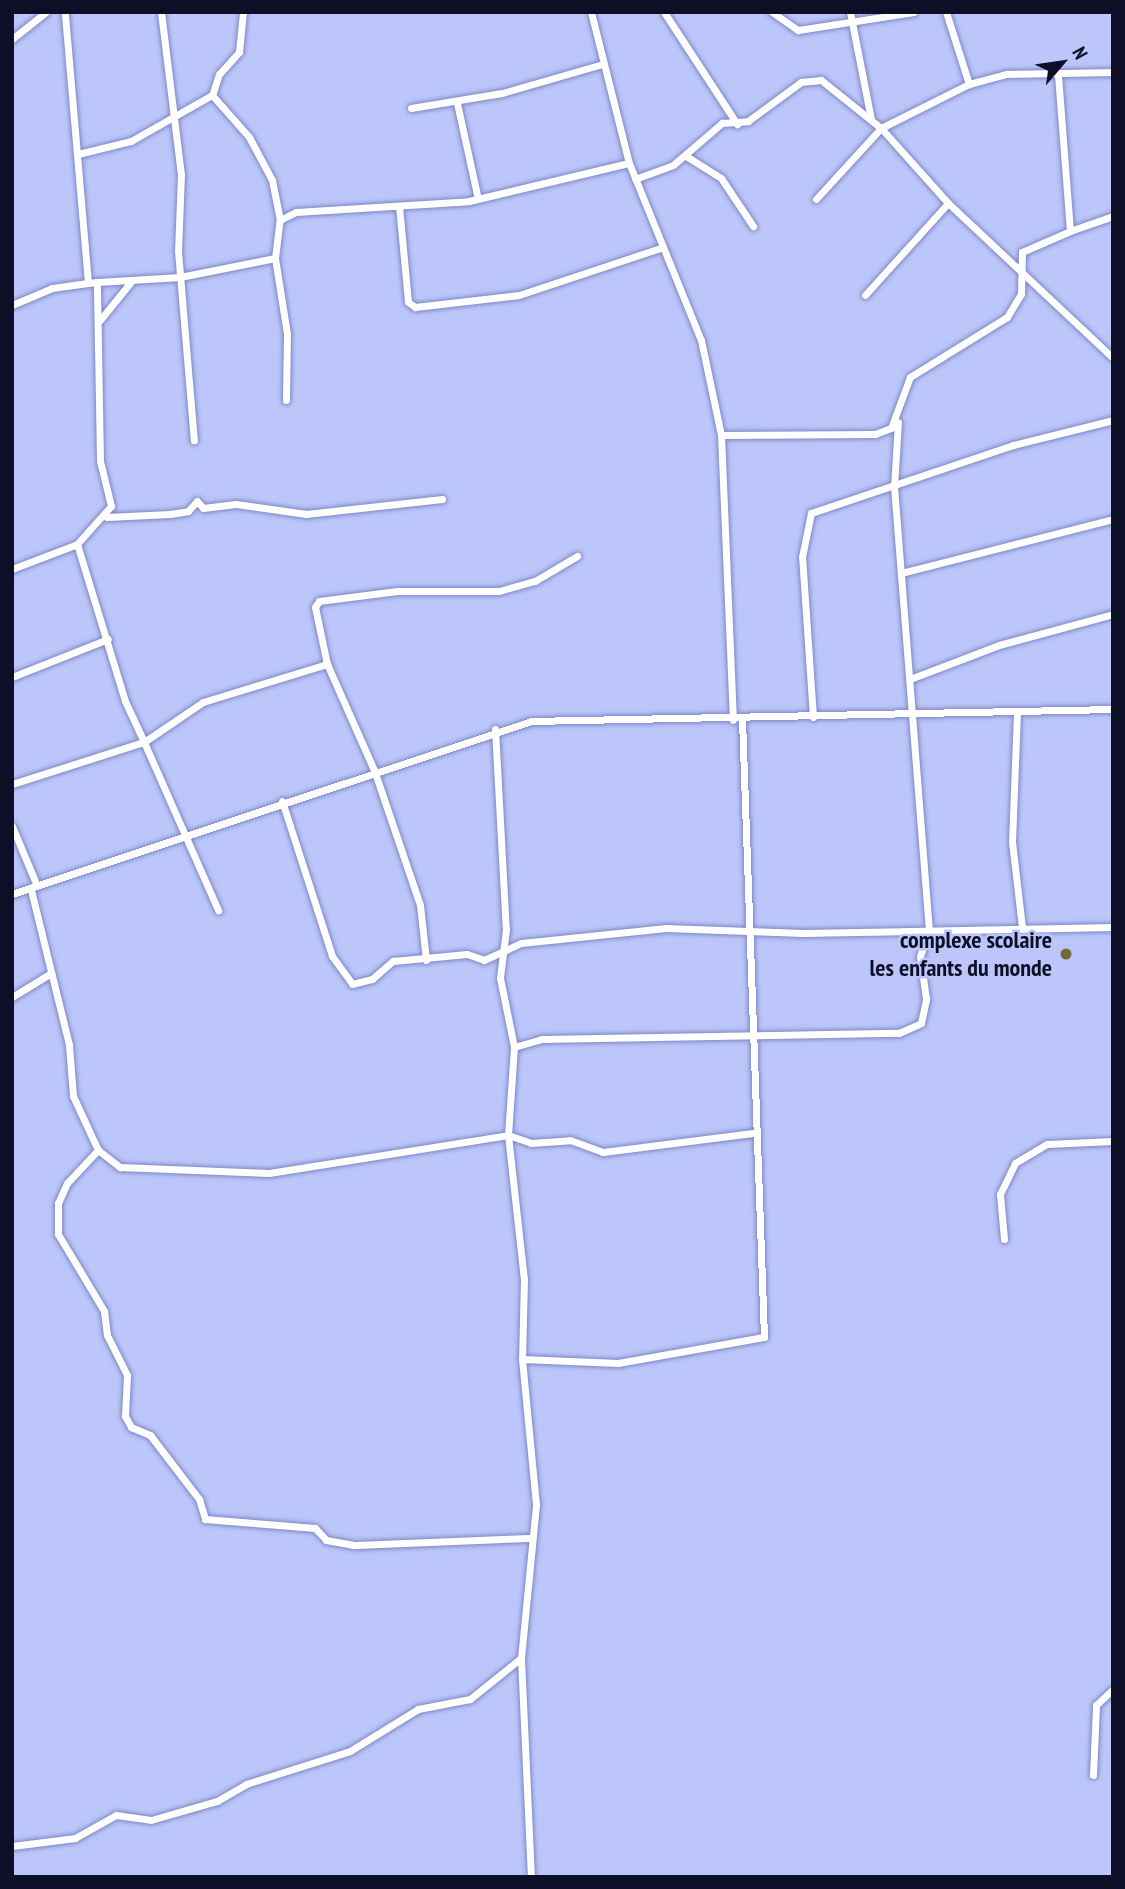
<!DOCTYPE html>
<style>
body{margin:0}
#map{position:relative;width:1125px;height:1889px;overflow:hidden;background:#bcc6fa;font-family:"PT Sans Narrow",sans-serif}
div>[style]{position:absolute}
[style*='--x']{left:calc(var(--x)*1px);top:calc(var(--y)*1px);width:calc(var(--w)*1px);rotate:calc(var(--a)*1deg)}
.roads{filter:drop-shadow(0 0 2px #7e88c6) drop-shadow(0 0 2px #7e88c6)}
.street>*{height:7px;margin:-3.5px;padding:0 3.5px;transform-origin:3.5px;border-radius:3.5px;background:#fff}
.dots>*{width:19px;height:19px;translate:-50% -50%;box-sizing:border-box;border:4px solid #bcc6fa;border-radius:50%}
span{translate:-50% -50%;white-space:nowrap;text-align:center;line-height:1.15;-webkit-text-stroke:5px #bcc6fa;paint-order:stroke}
.poi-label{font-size:24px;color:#0d0f26;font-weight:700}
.right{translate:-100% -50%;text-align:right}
.frame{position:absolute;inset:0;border:14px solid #0d0f26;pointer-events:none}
.north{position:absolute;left:1027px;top:28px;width:70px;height:70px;-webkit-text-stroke:5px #bcc6fa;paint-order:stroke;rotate:61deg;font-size:19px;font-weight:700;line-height:28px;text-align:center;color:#0d0f26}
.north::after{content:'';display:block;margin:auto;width:24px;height:32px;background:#0d0f26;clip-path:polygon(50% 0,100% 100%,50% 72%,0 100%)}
</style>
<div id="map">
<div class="roads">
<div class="street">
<div style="--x:161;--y:12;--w:163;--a:83"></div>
<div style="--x:181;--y:174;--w:77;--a:92.2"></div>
<div style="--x:178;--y:251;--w:190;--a:85.2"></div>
<div style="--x:243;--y:12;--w:40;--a:95.7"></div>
<div style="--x:239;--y:52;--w:30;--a:132"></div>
<div style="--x:219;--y:74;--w:22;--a:108"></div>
<div style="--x:212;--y:95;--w:56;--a:48.6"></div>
<div style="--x:249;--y:137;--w:49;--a:61.9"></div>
<div style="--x:272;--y:180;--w:41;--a:78.7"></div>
<div style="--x:591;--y:12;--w:156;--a:75.9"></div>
<div style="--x:629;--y:163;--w:191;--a:67.9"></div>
<div style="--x:701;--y:340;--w:97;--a:78.1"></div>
<div style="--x:721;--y:435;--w:285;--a:87.6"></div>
<div style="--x:664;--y:12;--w:134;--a:56.9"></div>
<div style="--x:772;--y:12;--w:32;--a:35"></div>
<div style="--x:798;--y:30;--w:117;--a:-8.8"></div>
<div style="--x:850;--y:12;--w:109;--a:78.9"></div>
<div style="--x:946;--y:12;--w:76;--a:72.3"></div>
<div style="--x:12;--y:39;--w:43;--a:-38.5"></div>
<div style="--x:457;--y:103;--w:98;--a:77.7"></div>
<div style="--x:411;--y:108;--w:92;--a:-9.4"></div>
<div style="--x:502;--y:93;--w:101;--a:-16.1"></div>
<div style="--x:78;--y:154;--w:55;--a:-13.8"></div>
<div style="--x:131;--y:141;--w:93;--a:-29.6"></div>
<div style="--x:686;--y:156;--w:41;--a:32.2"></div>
<div style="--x:721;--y:178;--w:58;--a:56.3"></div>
<div style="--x:635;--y:179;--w:40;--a:-20.2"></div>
<div style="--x:673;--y:165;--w:65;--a:-40.6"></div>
<div style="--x:722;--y:123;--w:26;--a:-4"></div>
<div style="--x:748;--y:121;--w:66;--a:-36.3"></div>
<div style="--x:801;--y:82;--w:20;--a:-6"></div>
<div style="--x:821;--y:80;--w:77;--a:38.7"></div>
<div style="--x:881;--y:128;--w:101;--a:48.2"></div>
<div style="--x:948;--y:203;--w:226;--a:43.2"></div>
<div style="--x:816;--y:199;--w:96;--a:-47.5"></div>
<div style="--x:881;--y:128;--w:98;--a:-26.6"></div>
<div style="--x:969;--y:84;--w:39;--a:-15"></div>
<div style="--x:1007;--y:74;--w:106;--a:-1.1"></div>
<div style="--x:399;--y:206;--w:96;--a:84.6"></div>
<div style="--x:408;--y:302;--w:9;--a:36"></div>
<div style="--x:415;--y:307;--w:105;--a:-6.6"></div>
<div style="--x:519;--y:295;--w:149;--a:-18.4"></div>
<div style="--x:1070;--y:231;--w:46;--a:-19.2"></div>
<div style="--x:275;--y:258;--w:77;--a:81"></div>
<div style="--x:287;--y:334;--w:66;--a:90.9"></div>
<div style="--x:97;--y:282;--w:83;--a:-3.4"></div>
<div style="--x:180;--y:277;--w:97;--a:-11.3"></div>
<div style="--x:275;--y:258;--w:38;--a:-83"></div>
<div style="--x:280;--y:220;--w:18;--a:-27"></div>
<div style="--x:296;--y:212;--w:173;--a:-3.6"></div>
<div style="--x:469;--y:201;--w:164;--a:-13.4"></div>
<div style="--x:865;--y:295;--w:124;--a:-47.9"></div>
<div style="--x:12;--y:305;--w:43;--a:-23"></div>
<div style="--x:52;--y:288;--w:36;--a:-8"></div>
<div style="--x:100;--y:320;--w:48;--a:-51"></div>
<div style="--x:721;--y:435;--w:154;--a:-0.4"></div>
<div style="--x:875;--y:434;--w:17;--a:-21"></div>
<div style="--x:891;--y:428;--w:54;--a:-69.6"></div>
<div style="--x:910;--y:377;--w:114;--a:-31.7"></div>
<div style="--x:1007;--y:317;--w:27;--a:-59"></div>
<div style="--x:1021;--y:294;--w:42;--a:-88.6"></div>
<div style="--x:1022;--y:252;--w:52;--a:-23.6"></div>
<div style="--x:1070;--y:231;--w:156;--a:-94.4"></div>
<div style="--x:107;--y:517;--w:63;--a:-2.7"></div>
<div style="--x:170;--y:514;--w:18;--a:-9"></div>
<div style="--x:188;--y:511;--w:13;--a:-48"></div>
<div style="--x:197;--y:501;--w:9;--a:49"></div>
<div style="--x:203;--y:508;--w:33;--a:-7"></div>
<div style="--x:236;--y:504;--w:71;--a:8.1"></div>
<div style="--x:306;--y:514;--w:137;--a:-6.3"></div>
<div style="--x:77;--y:544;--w:164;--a:73"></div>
<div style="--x:125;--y:701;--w:45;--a:65.1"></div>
<div style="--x:144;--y:742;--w:71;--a:-34.1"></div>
<div style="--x:203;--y:702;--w:130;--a:-17"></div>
<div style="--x:12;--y:569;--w:70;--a:-21"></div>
<div style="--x:77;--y:544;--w:51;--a:-48.2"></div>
<div style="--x:111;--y:506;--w:46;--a:-103.7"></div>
<div style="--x:100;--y:461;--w:179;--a:-91"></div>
<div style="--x:97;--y:282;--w:9;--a:174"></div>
<div style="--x:88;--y:283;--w:272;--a:-94.9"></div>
<div style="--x:901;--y:573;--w:219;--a:-14.3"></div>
<div style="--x:12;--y:677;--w:103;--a:-21.6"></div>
<div style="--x:910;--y:679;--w:95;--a:-20.9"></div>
<div style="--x:999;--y:645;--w:118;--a:-15.2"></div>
<div style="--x:1017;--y:712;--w:130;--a:92.2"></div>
<div style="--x:1012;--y:842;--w:86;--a:83.3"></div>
<div style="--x:813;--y:717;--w:160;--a:-93.9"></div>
<div style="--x:802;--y:557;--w:45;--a:-78.4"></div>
<div style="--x:811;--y:513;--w:213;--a:-18.6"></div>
<div style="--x:1013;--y:445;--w:103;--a:-14"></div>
<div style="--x:495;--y:729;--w:200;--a:86.9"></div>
<div style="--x:506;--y:929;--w:49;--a:97"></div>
<div style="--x:500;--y:978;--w:70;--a:78.5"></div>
<div style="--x:514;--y:1047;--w:88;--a:93.9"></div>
<div style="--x:508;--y:1135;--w:24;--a:19"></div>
<div style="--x:531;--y:1143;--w:39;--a:-4"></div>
<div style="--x:570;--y:1140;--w:35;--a:20"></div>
<div style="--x:603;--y:1152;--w:151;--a:-7.2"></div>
<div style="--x:12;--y:784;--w:139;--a:-17.7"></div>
<div style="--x:144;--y:742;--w:184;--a:66.2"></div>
<div style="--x:282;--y:801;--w:163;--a:72.1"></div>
<div style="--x:332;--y:956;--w:34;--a:54"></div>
<div style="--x:352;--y:984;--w:21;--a:-14"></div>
<div style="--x:372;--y:979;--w:28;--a:-41"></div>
<div style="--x:393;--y:961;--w:74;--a:-5.4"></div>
<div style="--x:467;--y:954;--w:18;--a:19"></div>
<div style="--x:484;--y:960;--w:41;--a:-24.7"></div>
<div style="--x:521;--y:943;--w:146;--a:-5.9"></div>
<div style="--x:666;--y:928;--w:137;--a:2.1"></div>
<div style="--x:803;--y:933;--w:310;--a:-1.1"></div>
<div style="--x:12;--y:826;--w:60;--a:67.3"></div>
<div style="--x:31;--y:890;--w:160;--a:76.2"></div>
<div style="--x:69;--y:1045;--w:51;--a:85.5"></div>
<div style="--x:73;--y:1096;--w:60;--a:65.2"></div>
<div style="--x:98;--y:1150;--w:28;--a:38"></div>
<div style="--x:120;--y:1167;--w:149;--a:2.3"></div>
<div style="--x:269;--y:1173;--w:242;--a:-9"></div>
<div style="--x:508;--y:1135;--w:145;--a:83.7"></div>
<div style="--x:524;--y:1279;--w:80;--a:91.4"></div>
<div style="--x:522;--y:1359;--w:147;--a:84.5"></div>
<div style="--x:536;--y:1505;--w:154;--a:95.6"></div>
<div style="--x:521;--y:1658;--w:219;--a:87.4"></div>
<div style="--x:12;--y:894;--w:547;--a:-18.43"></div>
<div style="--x:531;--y:721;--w:582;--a:-1.18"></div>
<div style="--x:426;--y:960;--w:55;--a:-96.2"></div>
<div style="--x:420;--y:905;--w:143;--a:-108.8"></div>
<div style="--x:374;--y:770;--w:116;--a:-113.9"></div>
<div style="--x:327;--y:664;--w:58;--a:-101.9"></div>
<div style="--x:315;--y:607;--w:7;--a:-56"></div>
<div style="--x:319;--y:601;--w:79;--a:-7.3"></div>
<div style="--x:397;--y:591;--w:102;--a:0"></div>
<div style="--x:499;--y:591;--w:37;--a:-16"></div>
<div style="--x:535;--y:581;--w:49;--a:-30.8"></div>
<div style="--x:12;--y:997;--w:46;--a:-31.6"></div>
<div style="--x:514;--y:1047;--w:29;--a:-16"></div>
<div style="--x:542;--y:1039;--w:357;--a:-1"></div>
<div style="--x:899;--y:1033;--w:24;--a:-24"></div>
<div style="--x:921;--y:1023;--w:25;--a:-78"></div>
<div style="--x:926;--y:999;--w:43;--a:-97.9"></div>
<div style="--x:920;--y:956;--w:27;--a:-70"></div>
<div style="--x:929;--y:931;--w:445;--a:-94.5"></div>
<div style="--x:894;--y:487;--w:65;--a:-86.5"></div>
<div style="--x:98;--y:1150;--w:45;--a:133.2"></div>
<div style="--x:67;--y:1183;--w:22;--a:114"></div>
<div style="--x:58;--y:1203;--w:31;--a:90"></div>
<div style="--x:58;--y:1234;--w:90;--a:59.1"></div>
<div style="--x:104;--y:1311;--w:24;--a:83"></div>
<div style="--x:107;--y:1335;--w:45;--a:63.4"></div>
<div style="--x:127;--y:1375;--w:41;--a:92.8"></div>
<div style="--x:125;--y:1416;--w:13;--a:61"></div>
<div style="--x:131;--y:1427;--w:21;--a:23"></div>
<div style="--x:150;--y:1435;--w:81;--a:52.6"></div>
<div style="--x:199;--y:1499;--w:21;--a:73"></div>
<div style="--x:205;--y:1519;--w:110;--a:4.7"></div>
<div style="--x:315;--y:1528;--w:16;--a:47"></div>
<div style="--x:326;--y:1540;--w:27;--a:10"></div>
<div style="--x:353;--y:1545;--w:177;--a:-2.3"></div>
<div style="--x:1004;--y:1239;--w:45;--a:-95.1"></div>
<div style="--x:1000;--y:1194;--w:34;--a:-64"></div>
<div style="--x:1015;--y:1163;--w:37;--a:-31"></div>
<div style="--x:1047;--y:1144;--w:66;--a:-2.6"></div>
<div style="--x:522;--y:1359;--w:96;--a:2.4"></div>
<div style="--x:618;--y:1363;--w:148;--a:-10.1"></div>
<div style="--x:764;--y:1337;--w:617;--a:-92.04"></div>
<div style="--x:1093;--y:1775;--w:70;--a:-87.5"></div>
<div style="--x:1096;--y:1705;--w:23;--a:-43"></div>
<div style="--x:12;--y:1846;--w:64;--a:-7.2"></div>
<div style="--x:75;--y:1838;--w:47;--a:-29.3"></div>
<div style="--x:116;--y:1815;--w:35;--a:8"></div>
<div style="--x:151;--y:1820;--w:69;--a:-16.1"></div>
<div style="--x:217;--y:1801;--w:34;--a:-30"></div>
<div style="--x:246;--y:1784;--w:109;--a:-17.6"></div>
<div style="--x:350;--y:1751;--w:80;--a:-31.7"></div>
<div style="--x:418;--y:1709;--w:53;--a:-10.9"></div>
<div style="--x:470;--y:1699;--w:65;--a:-38.8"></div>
</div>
</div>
<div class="dots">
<div style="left:1066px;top:954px;background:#746835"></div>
</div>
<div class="poi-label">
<span class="right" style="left:1052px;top:954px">complexe scolaire<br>les enfants du monde</span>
</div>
<div class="frame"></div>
<div class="north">N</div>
</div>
